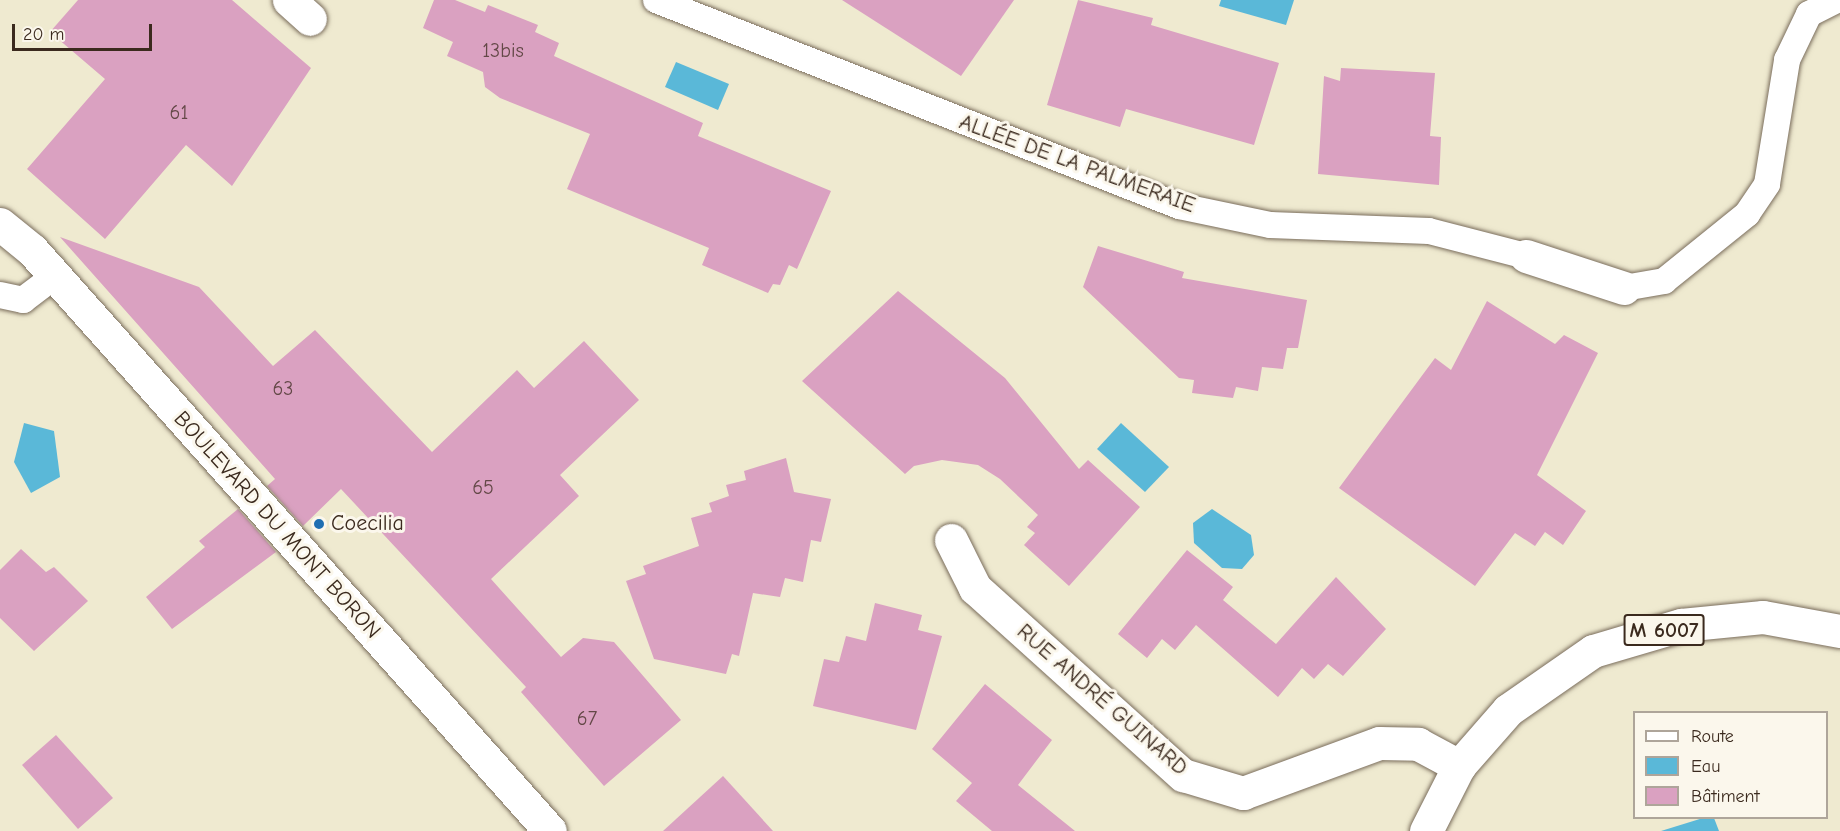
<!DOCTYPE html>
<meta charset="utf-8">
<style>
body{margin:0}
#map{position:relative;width:1840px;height:831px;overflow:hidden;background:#efead0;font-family:"Comic Neue",sans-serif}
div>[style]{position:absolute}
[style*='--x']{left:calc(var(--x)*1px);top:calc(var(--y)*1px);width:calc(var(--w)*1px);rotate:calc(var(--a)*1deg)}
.water>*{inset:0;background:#5ab8d8}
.building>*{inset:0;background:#daa1c1}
.roads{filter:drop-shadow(0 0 2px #7a6d5c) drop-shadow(0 0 2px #7a6d5c)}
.lane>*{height:26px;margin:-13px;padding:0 13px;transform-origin:13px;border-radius:13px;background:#fff}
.street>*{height:33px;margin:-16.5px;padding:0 16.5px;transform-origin:16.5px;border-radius:16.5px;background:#fff}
.secondary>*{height:33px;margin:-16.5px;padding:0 16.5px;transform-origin:16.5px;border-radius:16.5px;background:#fff}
.primary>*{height:33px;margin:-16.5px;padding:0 16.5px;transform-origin:16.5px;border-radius:16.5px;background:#fff}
.dots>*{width:16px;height:16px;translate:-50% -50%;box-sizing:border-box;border:3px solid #fbf7ec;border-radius:50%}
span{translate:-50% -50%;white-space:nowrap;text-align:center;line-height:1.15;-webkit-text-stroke:6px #fbf7ec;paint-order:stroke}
.number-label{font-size:20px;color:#634847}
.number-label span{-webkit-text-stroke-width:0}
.shield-label span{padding:2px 4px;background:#fbf7ec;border:2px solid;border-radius:4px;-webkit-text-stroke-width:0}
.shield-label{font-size:21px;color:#3b2a1e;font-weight:700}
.street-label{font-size:22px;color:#3b2a1e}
.poi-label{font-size:22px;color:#3b2a1e}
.left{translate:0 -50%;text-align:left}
.legend{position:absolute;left:1633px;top:711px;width:195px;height:108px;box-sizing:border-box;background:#fbf7ec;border:2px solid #aea59a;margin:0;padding:8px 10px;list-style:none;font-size:18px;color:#3b2a1e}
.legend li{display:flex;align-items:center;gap:12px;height:30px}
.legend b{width:30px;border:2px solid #aea59a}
.scale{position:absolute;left:12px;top:24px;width:140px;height:27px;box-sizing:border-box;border:3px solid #3b2a1e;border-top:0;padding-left:8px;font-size:18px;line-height:21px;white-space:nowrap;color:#3b2a1e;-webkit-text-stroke:4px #fbf7ec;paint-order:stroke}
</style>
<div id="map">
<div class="water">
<div style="clip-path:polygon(1221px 0,1294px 0,1286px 25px,1219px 6px)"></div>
<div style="clip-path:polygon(676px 62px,729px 84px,718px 110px,665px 87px)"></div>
<div style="clip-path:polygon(24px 423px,54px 431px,60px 477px,31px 493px,14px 462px)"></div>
<div style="clip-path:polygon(1121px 423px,1169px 467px,1145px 492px,1097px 449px)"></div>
<div style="clip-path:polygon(1212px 509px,1251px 535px,1254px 555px,1242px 569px,1222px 568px,1194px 543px,1193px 523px)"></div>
<div style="clip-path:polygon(1703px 818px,1714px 818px,1719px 831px,1661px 831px)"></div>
</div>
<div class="building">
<div style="clip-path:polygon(78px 0,232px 0,311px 68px,232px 186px,186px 145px,105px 239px,27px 169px,105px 79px,50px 32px)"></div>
<div style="clip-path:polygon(434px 0,455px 0,485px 12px,488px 5px,538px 25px,535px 32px,559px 43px,554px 56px,703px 123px,698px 136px,831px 191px,797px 269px,789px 265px,780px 285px,773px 284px,768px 293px,702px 265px,709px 248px,567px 189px,590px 134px,500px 98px,485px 87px,483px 72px,447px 56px,453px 42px,423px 28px)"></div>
<div style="clip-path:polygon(842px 0,1014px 0,961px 76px)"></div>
<div style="clip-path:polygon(1078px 0,1153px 18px,1151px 25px,1279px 63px,1254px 145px,1126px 109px,1120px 127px,1047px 105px)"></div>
<div style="clip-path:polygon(1341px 68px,1435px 73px,1430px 136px,1441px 137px,1439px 185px,1318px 174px,1324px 76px,1340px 81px)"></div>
<div style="clip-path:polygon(60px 237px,199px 287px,273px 366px,315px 330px,432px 452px,517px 370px,534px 388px,584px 341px,639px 400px,560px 475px,579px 496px,491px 579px,561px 657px,583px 638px,614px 642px,681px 720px,604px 786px,521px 692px,526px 687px,341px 489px,303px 526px,267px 486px,275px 479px)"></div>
<div style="clip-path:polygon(1098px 246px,1184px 272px,1182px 278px,1307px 300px,1298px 348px,1287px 348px,1283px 369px,1262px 367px,1258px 391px,1236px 387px,1233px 398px,1192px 393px,1194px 380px,1179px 378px,1083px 287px)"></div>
<div style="clip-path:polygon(898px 291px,1005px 378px,1079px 469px,1088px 460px,1140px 507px,1069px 586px,1024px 545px,1035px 533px,1027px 527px,1038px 515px,1000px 479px,978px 465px,942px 460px,914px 466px,905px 474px,802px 381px)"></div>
<div style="clip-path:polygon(1487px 301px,1555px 344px,1564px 335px,1598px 353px,1537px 475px,1586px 511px,1563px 545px,1545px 532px,1535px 546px,1515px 533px,1475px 586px,1339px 488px,1435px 358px,1451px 370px)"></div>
<div style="clip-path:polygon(786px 458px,794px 492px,831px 499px,821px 542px,811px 540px,803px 582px,785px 578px,780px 597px,753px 593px,739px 656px,732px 654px,726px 674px,654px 659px,626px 581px,646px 574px,643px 566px,699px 546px,691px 518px,712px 512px,709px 503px,729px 496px,726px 485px,746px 480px,744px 471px)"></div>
<div style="clip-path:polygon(238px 509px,276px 552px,172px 629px,146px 597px,205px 547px,199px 541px)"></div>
<div style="clip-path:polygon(21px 549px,46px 572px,54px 567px,88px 601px,34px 651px,0 618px,0 570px)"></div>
<div style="clip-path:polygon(1187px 550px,1233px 587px,1223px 600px,1276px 644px,1336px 577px,1386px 629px,1343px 676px,1328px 664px,1314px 679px,1302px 668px,1278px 697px,1196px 625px,1175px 650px,1162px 639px,1147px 658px,1118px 634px)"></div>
<div style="clip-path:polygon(875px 603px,922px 615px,918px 630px,942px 636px,916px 730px,813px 706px,824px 659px,839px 662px,846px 636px,866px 641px)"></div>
<div style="clip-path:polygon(985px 684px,1052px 740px,1018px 785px,1075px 831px,992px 831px,956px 801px,972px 783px,932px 749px)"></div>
<div style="clip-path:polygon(56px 735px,113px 798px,78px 829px,22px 765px)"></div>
<div style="clip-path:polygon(723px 776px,773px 831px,663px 831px)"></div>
</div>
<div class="roads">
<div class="lane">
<div style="--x:656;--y:0;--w:562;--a:21.5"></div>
<div style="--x:1179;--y:206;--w:93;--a:11.8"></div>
<div style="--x:1270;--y:225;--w:159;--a:2.2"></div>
<div style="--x:1429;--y:231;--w:100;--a:14.5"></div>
<div style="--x:1624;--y:288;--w:41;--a:-9.9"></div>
<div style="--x:1664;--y:281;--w:107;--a:-38.9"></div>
<div style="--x:1747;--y:214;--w:36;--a:-56"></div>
<div style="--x:1767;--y:184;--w:126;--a:-80.8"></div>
<div style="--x:1787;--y:60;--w:51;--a:-64.4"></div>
<div style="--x:1809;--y:14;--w:30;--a:-27"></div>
<div style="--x:0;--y:295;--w:24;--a:12"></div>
<div style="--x:23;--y:300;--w:40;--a:-37"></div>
</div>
<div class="street">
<div style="--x:289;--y:0;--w:28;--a:42"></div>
<div style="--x:1526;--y:256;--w:103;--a:18.1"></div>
<div style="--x:951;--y:540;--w:54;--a:63.4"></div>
<div style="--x:975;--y:588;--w:280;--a:42"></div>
<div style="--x:1183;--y:775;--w:63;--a:16.7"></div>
<div style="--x:1243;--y:793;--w:145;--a:-20.2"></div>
<div style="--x:1379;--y:743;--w:39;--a:1"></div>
<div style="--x:1418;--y:744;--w:47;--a:28.2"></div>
</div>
<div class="secondary">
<div style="--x:0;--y:224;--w:41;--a:39.1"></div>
<div style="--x:32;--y:250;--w:778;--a:48.28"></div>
</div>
<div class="primary">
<div style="--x:1426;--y:831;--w:73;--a:-63.1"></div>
<div style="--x:1459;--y:766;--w:74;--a:-48.8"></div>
<div style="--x:1508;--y:710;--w:103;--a:-34.8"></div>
<div style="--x:1593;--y:651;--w:92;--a:-16.5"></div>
<div style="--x:1681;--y:625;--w:82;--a:-5.6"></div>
<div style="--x:1763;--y:617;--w:78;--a:10.3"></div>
</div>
</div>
<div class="dots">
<div style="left:319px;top:524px;background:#1f6fb2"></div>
</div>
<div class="number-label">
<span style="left:503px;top:50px">13bis</span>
<span style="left:179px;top:112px">61</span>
<span style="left:283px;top:388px">63</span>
<span style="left:483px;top:487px">65</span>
<span style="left:587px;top:718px">67</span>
</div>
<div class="shield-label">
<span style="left:1664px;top:630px">M 6007</span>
</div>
<div class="street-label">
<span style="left:1077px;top:164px;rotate:20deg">ALLÉE DE LA PALMERAIE</span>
<span style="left:277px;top:525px;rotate:48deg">BOULEVARD DU MONT BORON</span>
<span style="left:1102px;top:700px;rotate:41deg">RUE ANDRÉ GUINARD</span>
</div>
<div class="poi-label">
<span class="left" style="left:331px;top:524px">Coecilia</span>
</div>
<ul class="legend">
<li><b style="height:8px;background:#fff"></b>Route</li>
<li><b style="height:16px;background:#5ab8d8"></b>Eau</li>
<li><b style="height:16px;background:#daa1c1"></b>Bâtiment</li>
</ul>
<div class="scale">20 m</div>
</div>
